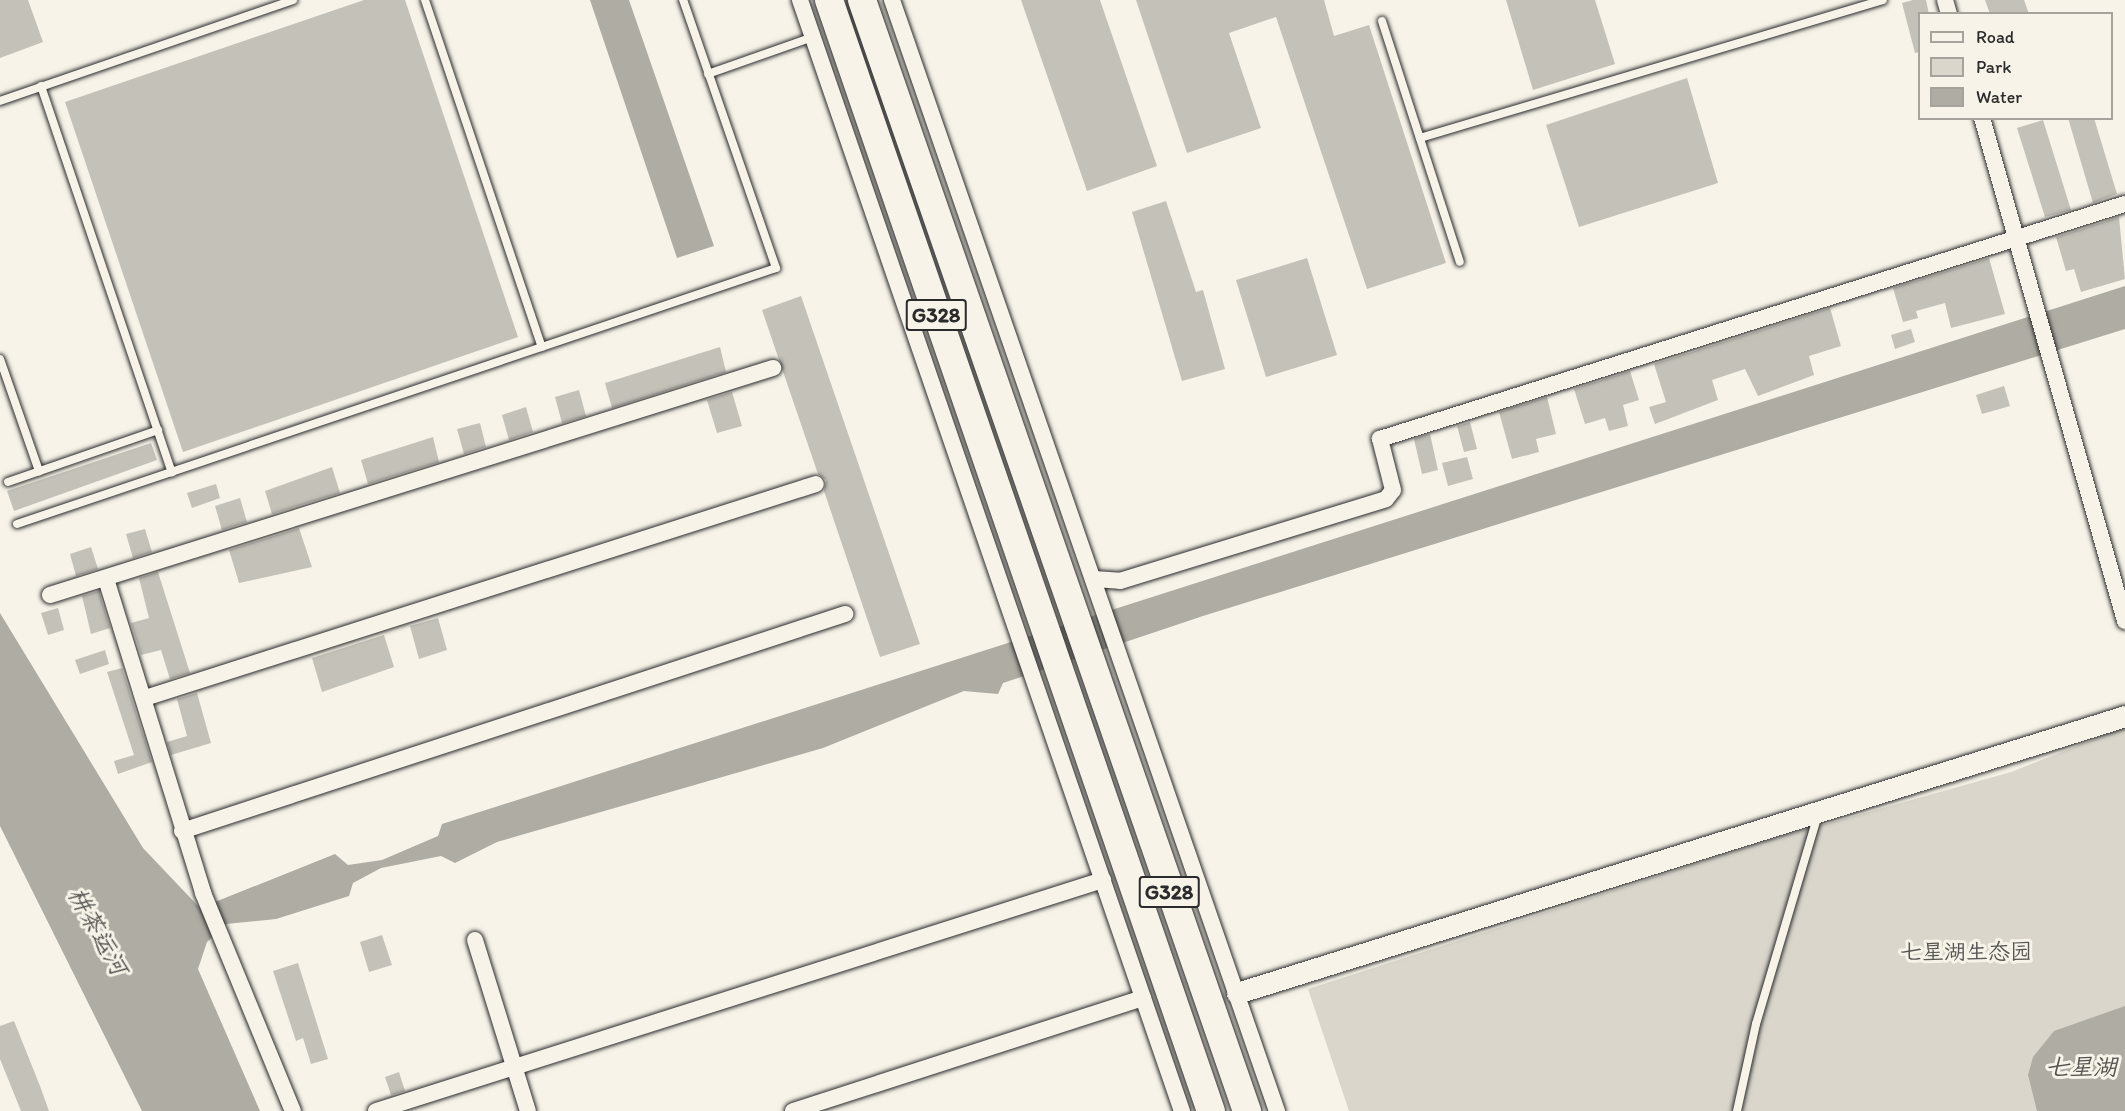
<!DOCTYPE html>
<meta charset="utf-8">
<style>
body{margin:0}
#map{position:relative;width:2125px;height:1111px;overflow:hidden;background:#f7f3e8;font-family:Itim,"LXGW WenKai TC",sans-serif}
div>[style]{position:absolute}
[style*='--x']{left:calc(var(--x)*1px);top:calc(var(--y)*1px);width:calc(var(--w)*1px);rotate:calc(var(--a)*1deg)}
.green>*{inset:0;background:#dad6cc}
.water>*{inset:0;background:#afaca4}
.building>*{inset:0;background:#c4c1b9}
.roads{filter:drop-shadow(0 0 2px #2b2b2b) drop-shadow(0 0 2px #2b2b2b)}
.service>*{height:8px;margin:-4px;padding:0 4px;transform-origin:4px;border-radius:4px;background:#f7f3e8}
.minor>*{height:16px;margin:-8px;padding:0 8px;transform-origin:8px;border-radius:8px;background:#f7f3e8}
.tertiary>*{height:21px;margin:-10.5px;padding:0 10.5px;transform-origin:10.5px;border-radius:10.5px;background:#f7f3e8}
.trunk>*{height:28px;margin:-14px;padding:0 14px;transform-origin:14px;border-radius:14px;background:#f7f3e8}
span{translate:-50% -50%;white-space:nowrap;text-align:center;line-height:1.15;-webkit-text-stroke:6px #f7f3e8;paint-order:stroke}
.shield-label span{padding:2px 4px;background:#f7f3e8;border:2px solid;border-radius:4px;-webkit-text-stroke-width:0}
.shield-label{font-size:21px;color:#2b2b2b;font-weight:700}
.park-label{font-size:22px;color:#575653}
.water-label{font-size:24px;color:#53524f;font-style:italic}
.legend{position:absolute;left:1918px;top:12px;width:195px;height:108px;box-sizing:border-box;background:#f7f3e8;border:2px solid #a5a39c;margin:0;padding:8px 10px;list-style:none;font-size:18px;color:#2b2b2b}
.legend li{display:flex;align-items:center;gap:12px;height:30px}
.legend b{width:30px;border:2px solid #a5a39c}
</style>
<div id="map">
<div class="green">
<div style="clip-path:polygon(2125px 727px,2125px 1111px,1349px 1111px,1308px 989px,1773px 839px,2011px 772px)"></div>
</div>
<div class="water">
<div style="clip-path:polygon(590px 0,629px 0,714px 246px,677px 258px)"></div>
<div style="clip-path:polygon(2125px 286px,2125px 329px,1203px 616px,1003px 683px,998px 694px,964px 691px,823px 748px,497px 842px,455px 863px,441px 856px,381px 868px,353px 883px,349px 896px,276px 919px,226px 924px,207px 942px,198px 969px,260px 1111px,142px 1111px,0 826px,0 613px,143px 848px,200px 908px,335px 854px,348px 865px,382px 860px,438px 836px,442px 824px)"></div>
<div style="clip-path:polygon(2125px 1006px,2125px 1111px,2037px 1111px,2028px 1075px,2033px 1057px,2054px 1031px)"></div>
</div>
<div class="building">
<div style="clip-path:polygon(0 0,28px 0,43px 42px,0 58px)"></div>
<div style="clip-path:polygon(364px 0,405px 0,518px 337px,183px 452px,65px 102px)"></div>
<div style="clip-path:polygon(1021px 0,1100px 0,1157px 166px,1087px 191px)"></div>
<div style="clip-path:polygon(1136px 0,1324px 0,1334px 36px,1369px 25px,1446px 263px,1367px 289px,1276px 17px,1229px 33px,1261px 128px,1187px 153px)"></div>
<div style="clip-path:polygon(1506px 0,1595px 0,1615px 64px,1533px 90px)"></div>
<div style="clip-path:polygon(1913px 0,1926px 0,1929px 14px,1920px 14px,1920px 52px,1915px 53px,1902px 3px)"></div>
<div style="clip-path:polygon(1985px 0,2024px 0,2029px 14px,1990px 14px)"></div>
<div style="clip-path:polygon(1687px 78px,1718px 183px,1579px 227px,1546px 125px)"></div>
<div style="clip-path:polygon(2068px 118px,2094px 118px,2117px 194px,2093px 203px)"></div>
<div style="clip-path:polygon(2043px 120px,2071px 210px,2045px 217px,2017px 128px)"></div>
<div style="clip-path:polygon(1166px 201px,1196px 292px,1203px 290px,1225px 369px,1182px 381px,1132px 212px)"></div>
<div style="clip-path:polygon(2119px 217px,2125px 279px,2081px 292px,2074px 269px,2066px 271px,2056px 237px)"></div>
<div style="clip-path:polygon(1307px 258px,1337px 355px,1266px 377px,1236px 280px)"></div>
<div style="clip-path:polygon(1989px 258px,2005px 314px,1951px 328px,1945px 303px,1916px 311px,1918px 318px,1903px 322px,1893px 288px)"></div>
<div style="clip-path:polygon(801px 296px,920px 644px,880px 657px,824px 491px,826px 480px,818px 474px,762px 310px)"></div>
<div style="clip-path:polygon(1830px 308px,1841px 346px,1809px 356px,1814px 375px,1758px 396px,1745px 369px,1712px 380px,1718px 400px,1655px 424px,1649px 407px,1666px 402px,1654px 364px)"></div>
<div style="clip-path:polygon(1911px 329px,1915px 342px,1895px 349px,1891px 335px)"></div>
<div style="clip-path:polygon(720px 347px,726px 372px,612px 408px,605px 383px)"></div>
<div style="clip-path:polygon(1630px 371px,1639px 400px,1623px 405px,1628px 426px,1609px 431px,1605px 418px,1585px 424px,1574px 389px)"></div>
<div style="clip-path:polygon(2004px 386px,2010px 406px,1982px 414px,1976px 395px)"></div>
<div style="clip-path:polygon(579px 390px,586px 416px,562px 423px,555px 397px)"></div>
<div style="clip-path:polygon(732px 392px,742px 426px,717px 433px,707px 400px)"></div>
<div style="clip-path:polygon(1547px 397px,1556px 434px,1536px 439px,1539px 452px,1512px 459px,1499px 412px)"></div>
<div style="clip-path:polygon(526px 407px,533px 432px,509px 440px,502px 415px)"></div>
<div style="clip-path:polygon(1470px 422px,1477px 449px,1464px 452px,1457px 426px)"></div>
<div style="clip-path:polygon(480px 423px,486px 447px,464px 454px,457px 429px)"></div>
<div style="clip-path:polygon(1430px 434px,1438px 470px,1422px 474px,1414px 439px)"></div>
<div style="clip-path:polygon(433px 437px,439px 462px,368px 484px,361px 460px)"></div>
<div style="clip-path:polygon(151px 443px,157px 460px,14px 511px,7px 491px)"></div>
<div style="clip-path:polygon(1467px 457px,1473px 479px,1448px 486px,1442px 463px)"></div>
<div style="clip-path:polygon(332px 467px,340px 493px,272px 514px,265px 491px)"></div>
<div style="clip-path:polygon(216px 484px,220px 498px,192px 508px,187px 493px)"></div>
<div style="clip-path:polygon(240px 498px,247px 522px,222px 530px,215px 506px)"></div>
<div style="clip-path:polygon(299px 528px,312px 567px,239px 583px,229px 550px)"></div>
<div style="clip-path:polygon(145px 529px,152px 552px,133px 558px,126px 534px)"></div>
<div style="clip-path:polygon(91px 547px,98px 569px,76px 576px,70px 554px)"></div>
<div style="clip-path:polygon(158px 572px,190px 673px,170px 679px,161px 650px,141px 655px,131px 623px,149px 618px,139px 578px)"></div>
<div style="clip-path:polygon(99px 591px,110px 628px,91px 634px,82px 596px)"></div>
<div style="clip-path:polygon(58px 608px,64px 630px,48px 635px,41px 613px)"></div>
<div style="clip-path:polygon(438px 618px,447px 650px,419px 659px,410px 626px)"></div>
<div style="clip-path:polygon(384px 635px,394px 667px,322px 692px,312px 658px)"></div>
<div style="clip-path:polygon(105px 650px,109px 664px,80px 674px,75px 660px)"></div>
<div style="clip-path:polygon(122px 668px,152px 762px,118px 774px,114px 761px,134px 755px,107px 672px)"></div>
<div style="clip-path:polygon(197px 693px,211px 743px,171px 755px,167px 742px,187px 736px,177px 699px)"></div>
<div style="clip-path:polygon(382px 935px,392px 965px,369px 972px,360px 942px)"></div>
<div style="clip-path:polygon(298px 963px,328px 1059px,311px 1064px,303px 1038px,296px 1041px,273px 971px)"></div>
<div style="clip-path:polygon(14px 1021px,40px 1086px,49px 1111px,21px 1111px,0 1059px,0 1026px)"></div>
<div style="clip-path:polygon(399px 1072px,405px 1091px,391px 1095px,385px 1077px)"></div>
</div>
<div class="roads">
<div class="service">
<div style="--x:425;--y:0;--w:366;--a:71.4"></div>
<div style="--x:1382;--y:21;--w:253;--a:72.1"></div>
<div style="--x:708;--y:74;--w:111;--a:-19.4"></div>
<div style="--x:41;--y:86;--w:408;--a:71.3"></div>
<div style="--x:0;--y:101;--w:310;--a:-19"></div>
<div style="--x:1420;--y:138;--w:483;--a:-16.6"></div>
<div style="--x:0;--y:359;--w:119;--a:70.8"></div>
<div style="--x:8;--y:482;--w:159;--a:-19.1"></div>
<div style="--x:17;--y:524;--w:801;--a:-18.64"></div>
<div style="--x:776;--y:268;--w:284;--a:-109.1"></div>
<div style="--x:1737;--y:1111;--w:89;--a:-77.7"></div>
<div style="--x:1756;--y:1024;--w:218;--a:-73.5"></div>
</div>
<div class="minor">
<div style="--x:800;--y:0;--w:1175;--a:71.03"></div>
<div style="--x:892;--y:0;--w:1176;--a:70.89"></div>
<div style="--x:1945;--y:0;--w:15;--a:74"></div>
<div style="--x:1982;--y:118;--w:523;--a:74.13"></div>
<div style="--x:106;--y:579;--w:329;--a:72.8"></div>
<div style="--x:203;--y:893;--w:236;--a:67.6"></div>
<div style="--x:1094;--y:579;--w:26;--a:4"></div>
<div style="--x:1120;--y:581;--w:278;--a:-17.1"></div>
<div style="--x:1386;--y:499;--w:11;--a:-52"></div>
<div style="--x:1393;--y:490;--w:53;--a:-104.3"></div>
<div style="--x:1380;--y:439;--w:781;--a:-17.51"></div>
<div style="--x:50;--y:595;--w:758;--a:-17.43"></div>
<div style="--x:145;--y:698;--w:704;--a:-17.69"></div>
<div style="--x:182;--y:831;--w:698;--a:-18.12"></div>
<div style="--x:475;--y:940;--w:179;--a:72.8"></div>
<div style="--x:376;--y:1111;--w:763;--a:-17.63"></div>
<div style="--x:793;--y:1111;--w:368;--a:-17.9"></div>
</div>
<div class="tertiary">
<div style="--x:1237;--y:993;--w:930;--a:-17.32"></div>
</div>
<div class="trunk">
<div style="--x:829;--y:0;--w:1175;--a:71.03"></div>
<div style="--x:862;--y:0;--w:1176;--a:70.89"></div>
</div>
</div>
<div class="shield-label">
<span style="left:936px;top:315px">G328</span>
<span style="left:1169px;top:892px">G328</span>
</div>
<div class="park-label">
<span style="left:1966px;top:952px">七星湖生态园</span>
</div>
<div class="water-label">
<span style="left:98px;top:931px;rotate:61deg">栟茶运河</span>
<span style="left:2081px;top:1067px">七星湖</span>
</div>
<ul class="legend">
<li><b style="height:8px;background:#f7f3e8"></b>Road</li>
<li><b style="height:16px;background:#dad6cc"></b>Park</li>
<li><b style="height:16px;background:#afaca4"></b>Water</li>
</ul>
</div>
